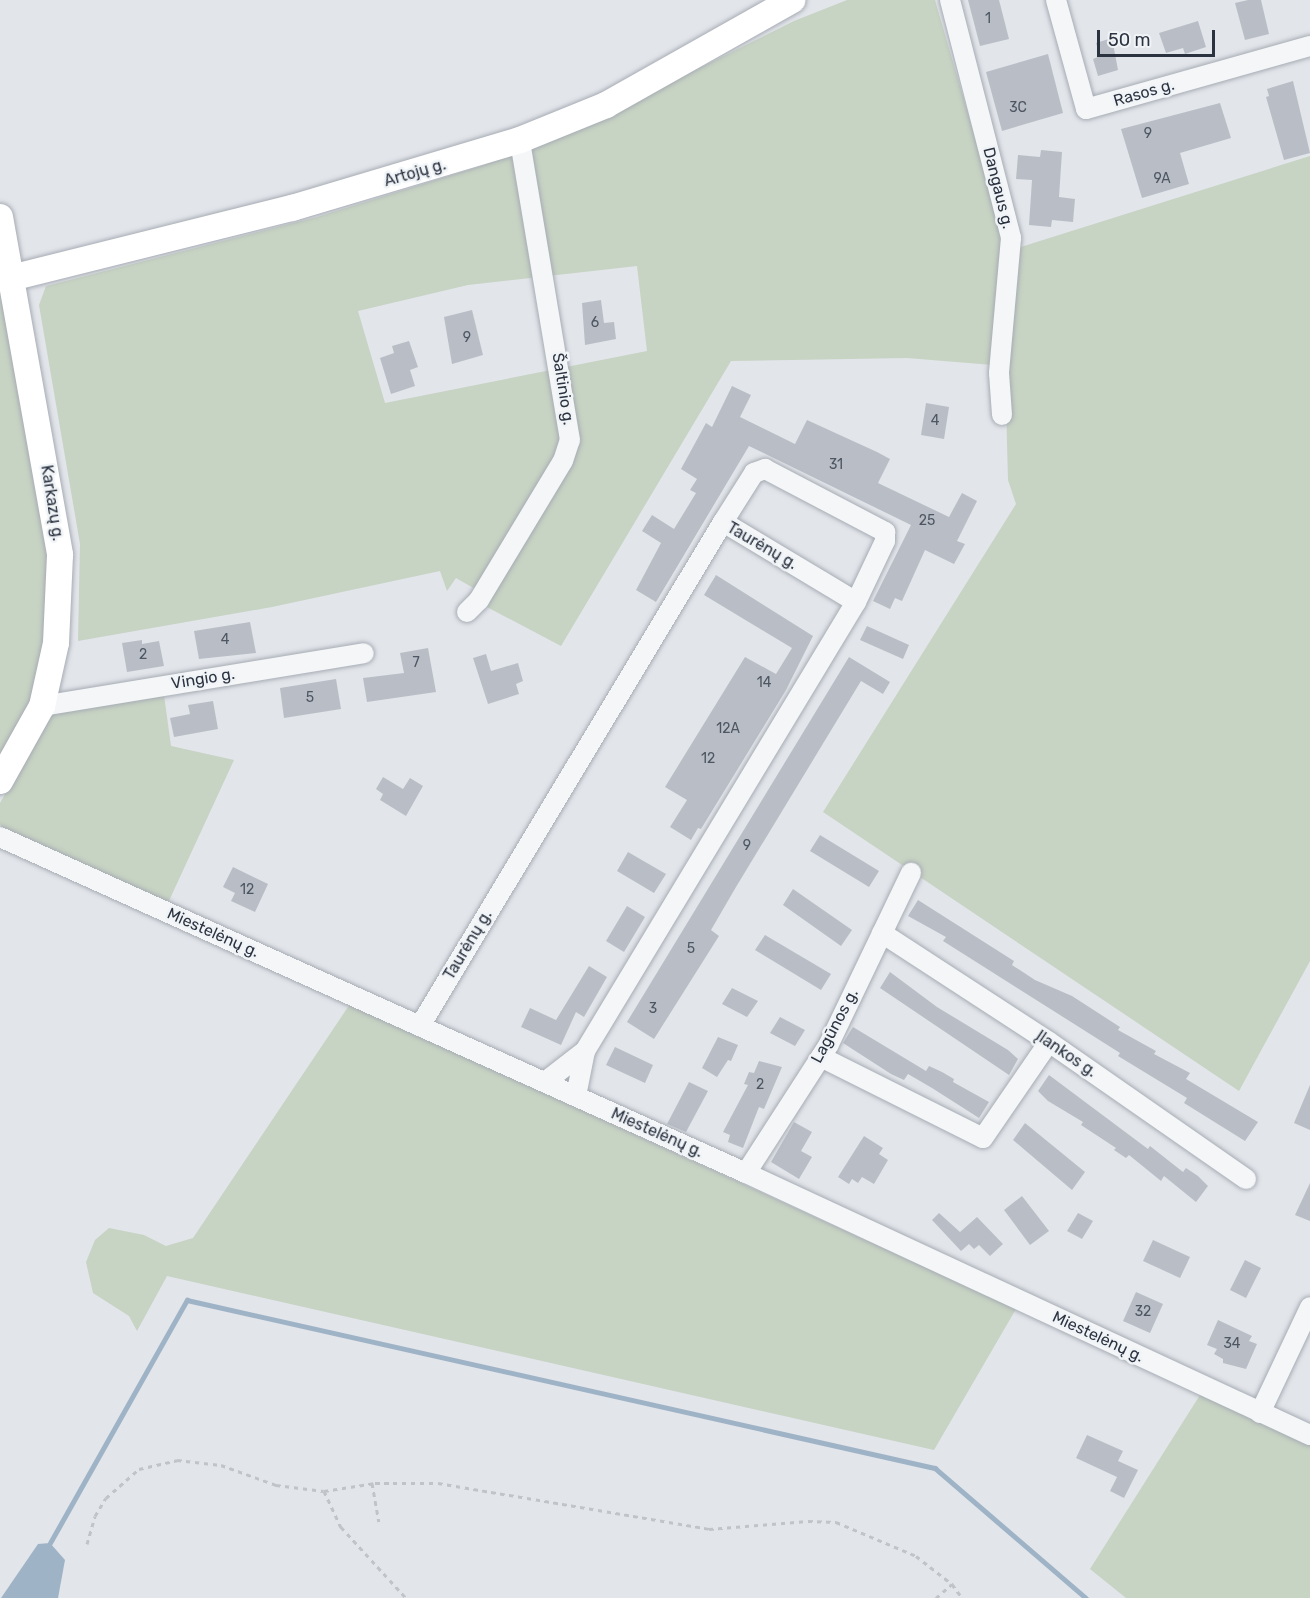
<!DOCTYPE html>
<meta charset="utf-8">
<style>
body{margin:0}
#map{position:relative;width:1310px;height:1598px;overflow:hidden;background:#e2e5ea;font-family:Rubik,sans-serif}
div>[style]{position:absolute}
[style*='--x']{left:calc(var(--x)*1px);top:calc(var(--y)*1px);width:calc(var(--w)*1px);rotate:calc(var(--a)*1deg)}
.green>*{inset:0;background:#c7d3c3}
.water>*{inset:0;background:#9fb3c7}
.stream>*{height:4.5px;margin:-2.25px;padding:0 2.25px;transform-origin:2.25px;border-radius:2.25px;background:#9fb3c7}
.building>*{inset:0;background:#b9bec6}
.path>*{height:3px;margin-top:-1.5px;transform-origin:0;background:repeating-linear-gradient(90deg,#c0c3c8 0 4.5px,transparent 0 9px)}
.roads{filter:drop-shadow(0 0 2px #a7acb4) drop-shadow(0 0 2px #a7acb4)}
.minor>*{height:20px;margin:-10px;padding:0 10px;transform-origin:10px;border-radius:10px;background:#f4f6f8}
.major>*{height:26px;margin:-13px;padding:0 13px;transform-origin:13px;border-radius:13px;background:#fff}
span{translate:-50% -50%;white-space:nowrap;text-align:center;line-height:1.15;-webkit-text-stroke:5px #f1f4f7;paint-order:stroke}
.number-label{font-size:14px;color:#4e5662}
.number-label span{-webkit-text-stroke-width:0}
.street-label{font-size:16px;color:#2b3341}
.scale{position:absolute;left:1097px;top:30px;width:118px;height:27px;box-sizing:border-box;border:3px solid #2b3341;border-top:0;padding-left:8px;font-size:18px;line-height:21px;white-space:nowrap;color:#2b3341;-webkit-text-stroke:4px #f1f4f7;paint-order:stroke}
</style>
<div id="map">
<div class="green">
<div style="clip-path:polygon(evenodd,847px 0,935px 0,1008px 251px,1310px 156px,1310px 961px,1239px 1091px,823px 812px,1016px 504px,1008px 480px,1005px 366px,907px 358px,731px 361px,561px 646px,485px 606px,491px 598px,456px 578px,447px 591px,440px 571px,272px 607px,78px 641px,80px 544px,39px 305px,46px 286px,317px 217px,484px 165px,621px 107px,794px 21px,847px 0,637px 266px,647px 351px,385px 403px,358px 311px,468px 285px,637px 266px)"></div>
<div style="clip-path:polygon(0 262px,49px 548px,48px 637px,35px 692px,0 764px)"></div>
<div style="clip-path:polygon(164px 695px,171px 746px,234px 760px,168px 903px,4px 831px,0 824px,0 803px,51px 714px)"></div>
<div style="clip-path:polygon(350px 1004px,1016px 1309px,934px 1450px,167px 1276px,137px 1331px,129px 1316px,93px 1293px,86px 1262px,95px 1240px,109px 1228px,144px 1235px,166px 1246px,193px 1238px)"></div>
<div style="clip-path:polygon(1200px 1395px,1310px 1445px,1310px 1598px,1126px 1598px,1090px 1569px)"></div>
</div>
<div class="water">
<div style="clip-path:polygon(50px 1543px,65px 1560px,58px 1598px,1px 1598px,38px 1544px)"></div>
</div>
<div class="stream">
<div style="--x:50;--y:1543;--w:279;--a:-60.6"></div>
<div style="--x:187;--y:1300;--w:767;--a:12.66"></div>
<div style="--x:935;--y:1468;--w:199;--a:40.7"></div>
</div>
<div class="building">
<div style="clip-path:polygon(968px 0,999px 0,1009px 39px,980px 46px)"></div>
<div style="clip-path:polygon(1248px 0,1261px 0,1269px 34px,1245px 40px,1235px 3px)"></div>
<div style="clip-path:polygon(1198px 21px,1206px 47px,1185px 54px,1183px 48px,1166px 53px,1159px 33px)"></div>
<div style="clip-path:polygon(1112px 38px,1118px 70px,1098px 76px,1093px 59px,1100px 56px,1096px 43px)"></div>
<div style="clip-path:polygon(1048px 54px,1063px 113px,1002px 131px,986px 72px)"></div>
<div style="clip-path:polygon(1293px 81px,1310px 153px,1284px 160px,1266px 97px,1269px 96px,1267px 89px)"></div>
<div style="clip-path:polygon(1220px 103px,1231px 138px,1180px 153px,1189px 184px,1142px 198px,1121px 129px)"></div>
<div style="clip-path:polygon(1041px 150px,1062px 152px,1059px 197px,1075px 199px,1073px 222px,1052px 220px,1051px 227px,1029px 225px,1032px 180px,1016px 179px,1018px 155px,1040px 157px)"></div>
<div style="clip-path:polygon(601px 300px,604px 323px,614px 322px,616px 339px,585px 345px,582px 303px)"></div>
<div style="clip-path:polygon(472px 310px,483px 355px,452px 364px,444px 317px)"></div>
<div style="clip-path:polygon(409px 341px,418px 367px,410px 370px,415px 386px,391px 394px,380px 358px,394px 353px,392px 346px)"></div>
<div style="clip-path:polygon(732px 386px,751px 395px,740px 417px,795px 444px,807px 420px,877px 452px,890px 459px,878px 483px,949px 517px,962px 493px,977px 501px,957px 541px,965px 544px,954px 564px,925px 550px,902px 601px,895px 598px,890px 609px,873px 601px,911px 525px,749px 446px,656px 602px,636px 590px,661px 543px,642px 531px,652px 515px,674px 529px,696px 493px,690px 490px,697px 479px,681px 469px,706px 423px,712px 427px)"></div>
<div style="clip-path:polygon(926px 403px,949px 407px,944px 439px,921px 435px)"></div>
<div style="clip-path:polygon(716px 575px,813px 636px,786px 690px,701px 829px,698px 828px,691px 840px,670px 827px,687px 800px,665px 787px,745px 657px,776px 674px,792px 648px,704px 595px)"></div>
<div style="clip-path:polygon(250px 622px,256px 653px,199px 659px,194px 631px)"></div>
<div style="clip-path:polygon(867px 626px,909px 645px,903px 659px,860px 640px)"></div>
<div style="clip-path:polygon(142px 640px,142px 644px,159px 641px,164px 666px,127px 672px,122px 643px)"></div>
<div style="clip-path:polygon(428px 648px,436px 692px,367px 702px,363px 678px,404px 673px,400px 653px)"></div>
<div style="clip-path:polygon(486px 654px,491px 671px,518px 663px,523px 681px,516px 684px,519px 694px,488px 704px,473px 658px)"></div>
<div style="clip-path:polygon(849px 657px,890px 682px,883px 694px,861px 681px,736px 887px,711px 930px,719px 936px,654px 1039px,627px 1022px)"></div>
<div style="clip-path:polygon(336px 679px,341px 709px,284px 718px,280px 688px)"></div>
<div style="clip-path:polygon(213px 701px,218px 729px,174px 737px,170px 718px,190px 714px,188px 705px)"></div>
<div style="clip-path:polygon(383px 777px,403px 789px,410px 778px,423px 786px,406px 816px,380px 800px,383px 794px,376px 789px)"></div>
<div style="clip-path:polygon(820px 835px,879px 871px,869px 887px,810px 851px)"></div>
<div style="clip-path:polygon(628px 852px,666px 874px,654px 893px,617px 871px)"></div>
<div style="clip-path:polygon(233px 867px,268px 884px,255px 912px,231px 901px,235px 893px,223px 887px)"></div>
<div style="clip-path:polygon(793px 889px,852px 930px,841px 946px,783px 905px)"></div>
<div style="clip-path:polygon(918px 900px,1014px 961px,1012px 965px,1035px 980px,1072px 996px,1120px 1027px,1118px 1030px,1156px 1051px,1154px 1054px,1190px 1073px,1186px 1079px,1258px 1122px,1245px 1141px,1184px 1103px,1187px 1098px,1118px 1056px,1120px 1053px,943px 941px,946px 937px,908px 916px)"></div>
<div style="clip-path:polygon(627px 906px,645px 917px,624px 952px,606px 941px)"></div>
<div style="clip-path:polygon(765px 935px,831px 974px,821px 990px,755px 950px)"></div>
<div style="clip-path:polygon(589px 966px,607px 977px,584px 1017px,576px 1012px,561px 1045px,521px 1027px,530px 1008px,556px 1020px)"></div>
<div style="clip-path:polygon(890px 972px,937px 1007px,1008px 1050px,1018px 1059px,1009px 1075px,880px 988px)"></div>
<div style="clip-path:polygon(732px 988px,758px 1001px,747px 1017px,722px 1004px)"></div>
<div style="clip-path:polygon(780px 1017px,805px 1030px,795px 1046px,770px 1033px)"></div>
<div style="clip-path:polygon(853px 1027px,926px 1071px,929px 1066px,942px 1072px,954px 1079px,953px 1082px,989px 1102px,979px 1118px,932px 1088px,908px 1074px,904px 1080px,891px 1074px,843px 1043px)"></div>
<div style="clip-path:polygon(718px 1037px,738px 1045px,731px 1061px,728px 1060px,717px 1077px,702px 1068px)"></div>
<div style="clip-path:polygon(615px 1047px,653px 1065px,645px 1083px,606px 1065px)"></div>
<div style="clip-path:polygon(759px 1061px,782px 1067px,764px 1109px,759px 1107px,743px 1148px,728px 1142px,730px 1135px,723px 1132px,748px 1085px,744px 1084px,749px 1072px,754px 1073px)"></div>
<div style="clip-path:polygon(1049px 1075px,1148px 1149px,1150px 1146px,1183px 1172px,1186px 1168px,1198px 1176px,1208px 1186px,1196px 1202px,1164px 1176px,1161px 1181px,1129px 1155px,1126px 1158px,1114px 1150px,1116px 1148px,1081px 1125px,1083px 1122px,1048px 1101px,1038px 1091px)"></div>
<div style="clip-path:polygon(689px 1082px,708px 1091px,686px 1132px,667px 1124px)"></div>
<div style="clip-path:polygon(1310px 1085px,1310px 1130px,1294px 1123px)"></div>
<div style="clip-path:polygon(794px 1122px,812px 1132px,801px 1151px,812px 1157px,799px 1179px,771px 1162px)"></div>
<div style="clip-path:polygon(1025px 1123px,1085px 1172px,1072px 1190px,1013px 1140px)"></div>
<div style="clip-path:polygon(864px 1136px,883px 1148px,879px 1154px,888px 1160px,874px 1184px,862px 1177px,858px 1183px,852px 1179px,849px 1184px,838px 1177px)"></div>
<div style="clip-path:polygon(1310px 1183px,1310px 1221px,1295px 1215px)"></div>
<div style="clip-path:polygon(1022px 1196px,1049px 1231px,1030px 1245px,1004px 1210px)"></div>
<div style="clip-path:polygon(939px 1213px,960px 1232px,977px 1217px,1003px 1244px,990px 1256px,979px 1245px,974px 1249px,969px 1244px,961px 1251px,932px 1220px)"></div>
<div style="clip-path:polygon(1078px 1213px,1093px 1221px,1082px 1239px,1067px 1231px)"></div>
<div style="clip-path:polygon(1153px 1240px,1190px 1257px,1180px 1278px,1143px 1261px)"></div>
<div style="clip-path:polygon(1245px 1260px,1261px 1268px,1246px 1298px,1230px 1290px)"></div>
<div style="clip-path:polygon(1136px 1292px,1163px 1304px,1150px 1333px,1123px 1321px)"></div>
<div style="clip-path:polygon(1218px 1320px,1252px 1336px,1249px 1341px,1257px 1344px,1246px 1369px,1223px 1363px,1223px 1359px,1214px 1354px,1217px 1349px,1207px 1345px)"></div>
<div style="clip-path:polygon(1087px 1435px,1123px 1451px,1118px 1461px,1138px 1470px,1124px 1498px,1110px 1491px,1117px 1477px,1076px 1458px)"></div>
</div>
<div class="path">
<div style="--x:372;--y:1483;--w:39;--a:80"></div>
<div style="--x:324;--y:1491;--w:52;--a:-8.9"></div>
<div style="--x:375;--y:1483;--w:63;--a:0"></div>
<div style="--x:438;--y:1483;--w:275;--a:9.6"></div>
<div style="--x:709;--y:1529;--w:99;--a:-4.6"></div>
<div style="--x:808;--y:1521;--w:28;--a:2"></div>
<div style="--x:836;--y:1522;--w:87;--a:23"></div>
<div style="--x:916;--y:1556;--w:46;--a:37.9"></div>
<div style="--x:952;--y:1584;--w:17;--a:54"></div>
<div style="--x:87;--y:1544;--w:29;--a:-74"></div>
<div style="--x:95;--y:1516;--w:21;--a:-59"></div>
<div style="--x:106;--y:1498;--w:44;--a:-41.3"></div>
<div style="--x:139;--y:1469;--w:39;--a:-13"></div>
<div style="--x:177;--y:1460;--w:44;--a:6.5"></div>
<div style="--x:221;--y:1465;--w:59;--a:20"></div>
<div style="--x:276;--y:1485;--w:48;--a:7.1"></div>
<div style="--x:324;--y:1491;--w:40;--a:65"></div>
<div style="--x:341;--y:1527;--w:96;--a:47.5"></div>
<div style="--x:936;--y:1598;--w:21;--a:-41"></div>
</div>
<div class="roads">
<div class="minor">
<div style="--x:950;--y:0;--w:246;--a:75.6"></div>
<div style="--x:1011;--y:238;--w:136;--a:95.1"></div>
<div style="--x:999;--y:373;--w:42;--a:85.9"></div>
<div style="--x:1056;--y:0;--w:113;--a:74.6"></div>
<div style="--x:1086;--y:109;--w:233;--a:-15.7"></div>
<div style="--x:723;--y:522;--w:58;--a:-57.7"></div>
<div style="--x:754;--y:473;--w:12;--a:-20"></div>
<div style="--x:765;--y:469;--w:136;--a:27.7"></div>
<div style="--x:885;--y:532;--w:9;--a:90"></div>
<div style="--x:885;--y:541;--w:68;--a:115.4"></div>
<div style="--x:467;--y:612;--w:17;--a:-45"></div>
<div style="--x:479;--y:600;--w:162;--a:-58.9"></div>
<div style="--x:563;--y:461;--w:22;--a:-72"></div>
<div style="--x:570;--y:440;--w:304;--a:-99.5"></div>
<div style="--x:42;--y:706;--w:326;--a:-9.3"></div>
<div style="--x:0;--y:837;--w:818;--a:24.25"></div>
<div style="--x:746;--y:1173;--w:622;--a:24.92"></div>
<div style="--x:882;--y:933;--w:199;--a:33.1"></div>
<div style="--x:1049;--y:1042;--w:240;--a:34.8"></div>
<div style="--x:420;--y:1026;--w:588;--a:-58.99"></div>
<div style="--x:723;--y:522;--w:155;--a:31"></div>
<div style="--x:856;--y:602;--w:524;--a:121.11"></div>
<div style="--x:821;--y:1057;--w:181;--a:26.6"></div>
<div style="--x:983;--y:1138;--w:116;--a:-55.5"></div>
<div style="--x:545;--y:1082;--w:51;--a:-37.8"></div>
<div style="--x:585;--y:1051;--w:46;--a:101.3"></div>
<div style="--x:746;--y:1173;--w:153;--a:-57.2"></div>
<div style="--x:829;--y:1044;--w:190;--a:-64.4"></div>
<div style="--x:1260;--y:1413;--w:117;--a:-64.7"></div>
</div>
<div class="major">
<div style="--x:0;--y:217;--w:343;--a:79.9"></div>
<div style="--x:60;--y:555;--w:88;--a:92.6"></div>
<div style="--x:56;--y:643;--w:65;--a:102.5"></div>
<div style="--x:42;--y:706;--w:86;--a:119.2"></div>
<div style="--x:11;--y:278;--w:290;--a:-14"></div>
<div style="--x:292;--y:208;--w:238;--a:-16.6"></div>
<div style="--x:520;--y:140;--w:93;--a:-22.1"></div>
<div style="--x:606;--y:105;--w:214;--a:-29.4"></div>
</div>
</div>
<div class="number-label">
<span style="left:988px;top:19px">1</span>
<span style="left:1018px;top:108px">3C</span>
<span style="left:1148px;top:134px">9</span>
<span style="left:1162px;top:179px">9A</span>
<span style="left:595px;top:323px">6</span>
<span style="left:467px;top:338px">9</span>
<span style="left:935px;top:421px">4</span>
<span style="left:836px;top:465px">31</span>
<span style="left:927px;top:521px">25</span>
<span style="left:225px;top:640px">4</span>
<span style="left:143px;top:655px">2</span>
<span style="left:416px;top:663px">7</span>
<span style="left:764px;top:683px">14</span>
<span style="left:310px;top:698px">5</span>
<span style="left:728px;top:729px">12A</span>
<span style="left:708px;top:759px">12</span>
<span style="left:747px;top:846px">9</span>
<span style="left:247px;top:890px">12</span>
<span style="left:691px;top:949px">5</span>
<span style="left:653px;top:1009px">3</span>
<span style="left:760px;top:1085px">2</span>
<span style="left:1143px;top:1312px">32</span>
<span style="left:1232px;top:1344px">34</span>
</div>
<div class="street-label">
<span style="left:1144px;top:93px;rotate:-16deg">Rasos g.</span>
<span style="left:415px;top:173px;rotate:-16deg">Artojų g.</span>
<span style="left:998px;top:188px;rotate:76deg">Dangaus g.</span>
<span style="left:563px;top:389px;rotate:81deg">Šaltinio g.</span>
<span style="left:52px;top:503px;rotate:81deg">Karkazų g.</span>
<span style="left:762px;top:546px;rotate:30deg">Taurėnų g.</span>
<span style="left:203px;top:679px;rotate:-9deg">Vingio g.</span>
<span style="left:213px;top:933px;rotate:24deg">Miestelėnų g.</span>
<span style="left:468px;top:945px;rotate:-59deg">Taurėnų g.</span>
<span style="left:835px;top:1026px;rotate:-62deg">Lagūnos g.</span>
<span style="left:1066px;top:1054px;rotate:34deg">Įlankos g.</span>
<span style="left:657px;top:1133px;rotate:24deg">Miestelėnų g.</span>
<span style="left:1098px;top:1337px;rotate:25deg">Miestelėnų g.</span>
</div>
<div class="scale">50 m</div>
</div>
